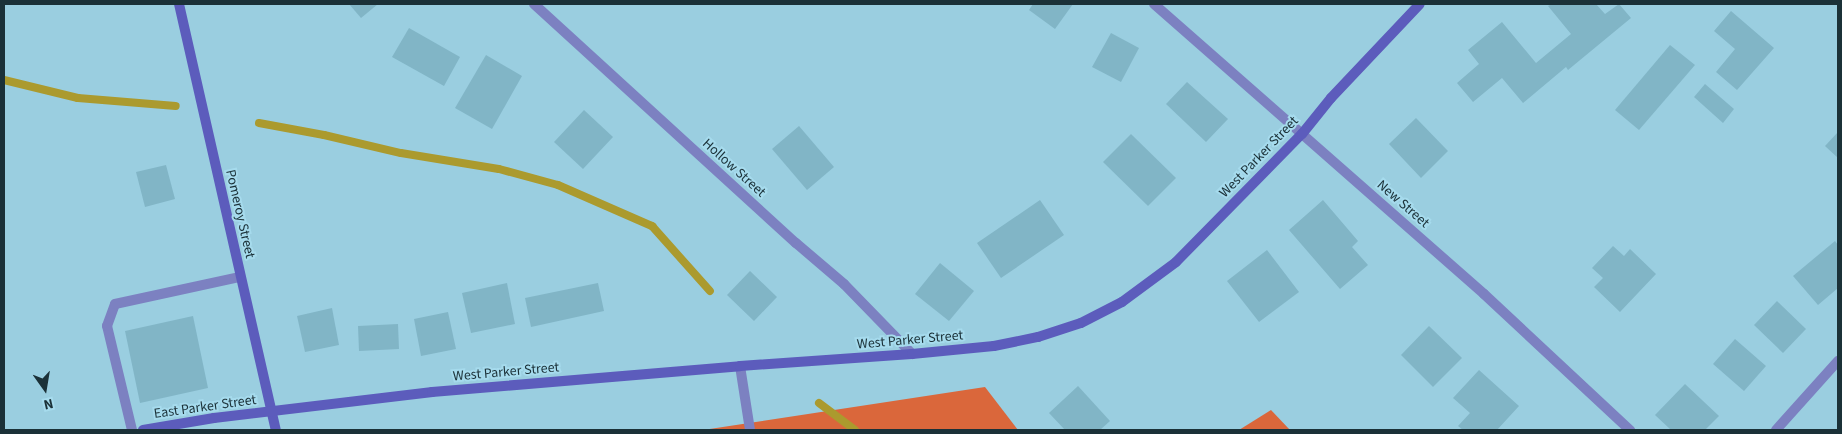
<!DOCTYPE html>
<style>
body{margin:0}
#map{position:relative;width:1842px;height:434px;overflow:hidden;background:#9acee0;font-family:"Source Sans 3",sans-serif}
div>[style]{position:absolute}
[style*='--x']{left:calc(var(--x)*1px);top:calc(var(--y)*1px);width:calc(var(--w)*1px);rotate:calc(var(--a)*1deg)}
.forest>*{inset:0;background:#da673b}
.stream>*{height:8px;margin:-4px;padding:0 4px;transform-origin:4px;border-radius:4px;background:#ab9a2e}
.building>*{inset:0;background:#81b5c6}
.lane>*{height:10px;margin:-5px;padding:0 5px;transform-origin:5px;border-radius:5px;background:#7c81c1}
.street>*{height:10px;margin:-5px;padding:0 5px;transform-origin:5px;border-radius:5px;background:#7c81c1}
.secondary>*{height:10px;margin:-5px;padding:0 5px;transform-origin:5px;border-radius:5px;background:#5c5cbc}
span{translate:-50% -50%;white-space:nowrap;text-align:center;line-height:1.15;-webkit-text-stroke:4px #a6dbed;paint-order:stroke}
.street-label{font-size:14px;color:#1b3138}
.frame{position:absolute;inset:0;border:5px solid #1b3138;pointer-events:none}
.north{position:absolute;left:20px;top:364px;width:50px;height:50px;-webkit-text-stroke:4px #a6dbed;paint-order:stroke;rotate:167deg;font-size:14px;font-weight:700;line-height:20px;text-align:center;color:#1b3138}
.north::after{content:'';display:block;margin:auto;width:18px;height:22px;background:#1b3138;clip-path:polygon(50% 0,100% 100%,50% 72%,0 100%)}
</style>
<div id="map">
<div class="forest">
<div style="clip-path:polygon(985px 387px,1018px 430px,703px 430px)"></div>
<div style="clip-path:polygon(1271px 410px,1290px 430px,1239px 430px)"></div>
</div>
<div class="stream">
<div style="--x:4;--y:80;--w:76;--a:13.7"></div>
<div style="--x:78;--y:98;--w:98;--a:4.7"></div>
<div style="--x:259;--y:123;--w:66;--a:10.5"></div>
<div style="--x:324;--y:135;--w:79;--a:13.2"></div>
<div style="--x:401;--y:153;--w:99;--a:9.3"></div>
<div style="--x:499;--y:169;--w:61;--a:15.2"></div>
<div style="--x:558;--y:185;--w:103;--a:23.6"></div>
<div style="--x:652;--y:226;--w:87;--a:48.3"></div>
<div style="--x:819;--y:403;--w:45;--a:36.9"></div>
</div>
<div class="building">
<div style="clip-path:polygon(349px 4px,378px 4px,361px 18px)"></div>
<div style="clip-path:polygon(1033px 4px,1073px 4px,1055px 29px,1029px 10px)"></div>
<div style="clip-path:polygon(1552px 4px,1596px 4px,1605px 14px,1619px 4px,1631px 18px,1568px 70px,1566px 67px,1523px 103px,1502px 78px,1473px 102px,1457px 83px,1479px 64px,1468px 50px,1502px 22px,1536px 63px,1571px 34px,1548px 6px)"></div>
<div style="clip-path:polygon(1731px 11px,1774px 48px,1737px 90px,1716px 72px,1735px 49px,1714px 31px)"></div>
<div style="clip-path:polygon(409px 28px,460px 57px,444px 86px,392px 57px)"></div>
<div style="clip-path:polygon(1111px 33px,1139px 48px,1121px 82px,1092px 67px)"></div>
<div style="clip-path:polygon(1670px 45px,1695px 65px,1639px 130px,1615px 110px)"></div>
<div style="clip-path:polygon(486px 55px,522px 76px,492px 129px,455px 108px)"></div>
<div style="clip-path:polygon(1187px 82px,1228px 119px,1206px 142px,1166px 104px)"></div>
<div style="clip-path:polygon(1705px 84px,1734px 109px,1723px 123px,1694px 97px)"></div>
<div style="clip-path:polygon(584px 110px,613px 137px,583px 169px,554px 142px)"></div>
<div style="clip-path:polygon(1416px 118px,1448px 151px,1421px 178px,1389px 144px)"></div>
<div style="clip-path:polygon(799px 126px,834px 167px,807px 190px,772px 149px)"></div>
<div style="clip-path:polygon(1838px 132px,1838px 158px,1825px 146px)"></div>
<div style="clip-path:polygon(1131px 134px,1176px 178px,1148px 206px,1103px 162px)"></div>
<div style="clip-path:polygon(166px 165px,175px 199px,145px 207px,136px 172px)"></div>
<div style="clip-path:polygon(1040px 200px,1064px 235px,1001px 278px,977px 243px)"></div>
<div style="clip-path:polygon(1323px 200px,1358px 241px,1352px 247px,1368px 265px,1340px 289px,1289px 230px)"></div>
<div style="clip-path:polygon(1835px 241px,1838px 245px,1838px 288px,1818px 305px,1793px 276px)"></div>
<div style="clip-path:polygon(1613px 246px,1624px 256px,1630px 249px,1656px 274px,1620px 312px,1594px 287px,1603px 278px,1592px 268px)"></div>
<div style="clip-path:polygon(1267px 250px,1299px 292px,1259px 322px,1227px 281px)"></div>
<div style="clip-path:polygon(940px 263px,974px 291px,949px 321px,915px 294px)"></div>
<div style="clip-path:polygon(750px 271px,777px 297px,754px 321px,727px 295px)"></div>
<div style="clip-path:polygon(507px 283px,515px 324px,471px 333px,462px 293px)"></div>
<div style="clip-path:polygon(598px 283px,604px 311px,531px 327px,525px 298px)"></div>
<div style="clip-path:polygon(1777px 301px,1806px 329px,1783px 353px,1754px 325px)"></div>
<div style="clip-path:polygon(332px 308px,339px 345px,305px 352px,297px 316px)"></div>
<div style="clip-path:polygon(448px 312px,456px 349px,421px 356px,414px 319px)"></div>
<div style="clip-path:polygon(193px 316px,208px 388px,140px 403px,125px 331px)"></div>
<div style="clip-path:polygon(398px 324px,399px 349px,359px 351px,358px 326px)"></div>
<div style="clip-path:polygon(1429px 326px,1462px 358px,1433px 387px,1401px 355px)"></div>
<div style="clip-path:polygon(1735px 339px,1766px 366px,1744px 391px,1713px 364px)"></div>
<div style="clip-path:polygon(1479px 370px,1519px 406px,1497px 430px,1463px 430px,1458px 426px,1470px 413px,1453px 398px)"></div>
<div style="clip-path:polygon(1685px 384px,1719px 416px,1705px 430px,1671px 430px,1655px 415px)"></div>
<div style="clip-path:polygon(1078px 386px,1110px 421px,1100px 430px,1065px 430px,1049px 413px)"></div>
</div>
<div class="lane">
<div style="--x:132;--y:430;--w:107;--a:-103.5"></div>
<div style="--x:107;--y:326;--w:23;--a:-70"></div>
<div style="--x:115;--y:304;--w:128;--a:-12.2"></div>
</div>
<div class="street">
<div style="--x:534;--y:4;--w:355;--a:42.4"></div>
<div style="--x:796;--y:243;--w:63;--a:40.5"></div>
<div style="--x:844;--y:284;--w:98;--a:45.8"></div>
<div style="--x:1154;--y:4;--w:439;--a:41.3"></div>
<div style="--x:1484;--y:294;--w:200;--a:43"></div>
<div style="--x:740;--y:366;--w:65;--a:81.1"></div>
<div style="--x:1776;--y:430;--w:93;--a:-48.1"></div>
</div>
<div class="secondary">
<div style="--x:179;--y:4;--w:437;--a:77.2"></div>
<div style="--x:143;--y:430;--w:72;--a:-9.6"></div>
<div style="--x:214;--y:418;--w:220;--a:-6.8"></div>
<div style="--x:432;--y:392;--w:309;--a:-4.8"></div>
<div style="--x:740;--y:366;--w:172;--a:-4"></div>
<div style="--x:912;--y:354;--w:82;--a:-5.6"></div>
<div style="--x:994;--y:346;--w:45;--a:-11.6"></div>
<div style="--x:1038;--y:337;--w:45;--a:-18"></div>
<div style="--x:1081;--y:323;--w:46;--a:-27.1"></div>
<div style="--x:1122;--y:302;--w:67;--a:-36.5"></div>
<div style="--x:1176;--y:262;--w:180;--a:-45.5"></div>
<div style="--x:1302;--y:134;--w:46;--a:-51.1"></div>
<div style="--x:1331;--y:98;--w:129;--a:-46.6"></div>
</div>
<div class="street-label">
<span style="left:1259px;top:157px;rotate:-46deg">West Parker Street</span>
<span style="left:734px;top:168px;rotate:42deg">Hollow Street</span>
<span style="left:1403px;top:204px;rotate:41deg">New Street</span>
<span style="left:240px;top:214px;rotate:77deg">Pomeroy Street</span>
<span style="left:910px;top:340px;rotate:-5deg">West Parker Street</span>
<span style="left:506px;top:372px;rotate:-5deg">West Parker Street</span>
<span style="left:205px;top:407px;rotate:-8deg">East Parker Street</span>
</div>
<div class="frame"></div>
<div class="north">N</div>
</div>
